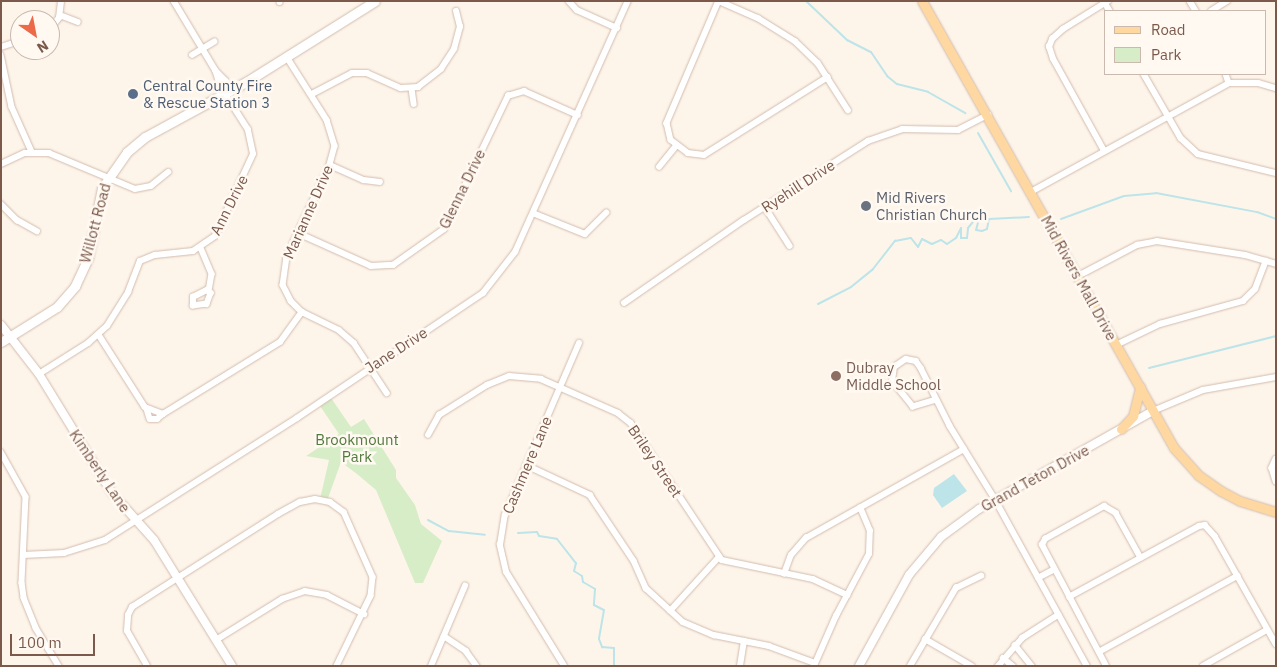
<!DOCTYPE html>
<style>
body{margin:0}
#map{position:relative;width:1277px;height:667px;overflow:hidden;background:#fef5ea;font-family:"IBM Plex Sans",sans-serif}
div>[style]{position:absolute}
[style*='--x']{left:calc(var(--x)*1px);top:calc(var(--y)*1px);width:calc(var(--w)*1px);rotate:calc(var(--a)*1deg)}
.green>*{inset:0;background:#d7edc7}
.water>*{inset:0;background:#bce4e9}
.stream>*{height:2px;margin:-1px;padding:0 1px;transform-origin:1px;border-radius:1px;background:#bce4e9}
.roads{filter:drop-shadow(0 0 1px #d2bcae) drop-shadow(0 0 1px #d2bcae)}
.minor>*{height:5.5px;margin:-2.75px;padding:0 2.75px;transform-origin:2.75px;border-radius:2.75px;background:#fff}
.tertiary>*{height:8px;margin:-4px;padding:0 4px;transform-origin:4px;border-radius:4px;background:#fff}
.secondary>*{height:9px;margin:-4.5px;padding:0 4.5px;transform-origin:4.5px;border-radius:4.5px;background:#fff}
.primary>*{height:9px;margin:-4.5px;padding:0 4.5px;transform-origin:4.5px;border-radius:4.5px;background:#fed8a0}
.dots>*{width:14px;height:14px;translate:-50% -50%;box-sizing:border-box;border:2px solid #fff9f2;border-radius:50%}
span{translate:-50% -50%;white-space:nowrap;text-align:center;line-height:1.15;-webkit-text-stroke:5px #fff9f2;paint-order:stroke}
.service-label{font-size:15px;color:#4e5e75}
.left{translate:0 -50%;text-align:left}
.street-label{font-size:15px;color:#7b5a4b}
.worship-label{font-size:15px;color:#5b616d}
.education-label{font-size:15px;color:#785e54}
.park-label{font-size:15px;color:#527a3f}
.frame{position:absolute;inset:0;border:2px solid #7b5a4b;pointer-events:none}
.legend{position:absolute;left:1104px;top:10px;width:162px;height:65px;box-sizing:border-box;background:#fff9f2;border:1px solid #cab9af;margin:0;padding:6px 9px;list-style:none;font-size:15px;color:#7b5a4b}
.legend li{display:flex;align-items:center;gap:10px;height:25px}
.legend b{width:25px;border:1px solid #cab9af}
.north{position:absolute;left:10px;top:10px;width:50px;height:50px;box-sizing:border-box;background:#fff9f2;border:1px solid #cab9af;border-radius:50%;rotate:147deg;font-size:14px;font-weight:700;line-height:20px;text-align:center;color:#7b5a4b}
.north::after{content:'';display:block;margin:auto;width:18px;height:22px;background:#ec694a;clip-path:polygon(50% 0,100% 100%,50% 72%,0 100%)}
.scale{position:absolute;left:10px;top:634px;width:85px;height:22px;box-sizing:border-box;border:2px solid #7b5a4b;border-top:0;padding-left:6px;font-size:15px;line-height:18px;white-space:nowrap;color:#7b5a4b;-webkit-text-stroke:4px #fff9f2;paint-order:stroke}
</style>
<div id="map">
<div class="green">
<div style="clip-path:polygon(329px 395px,351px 427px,364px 419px,396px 470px,396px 478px,415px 505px,421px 524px,442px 541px,423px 583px,415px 583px,376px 490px,357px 474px,341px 462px,327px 501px,320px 499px,329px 460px,306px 456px,339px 434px,318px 403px)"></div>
</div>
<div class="water">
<div style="clip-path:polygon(954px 474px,967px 491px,942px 508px,933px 495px,934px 488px)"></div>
</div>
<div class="stream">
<div style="--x:806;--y:1;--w:57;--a:43.6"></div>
<div style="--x:847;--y:40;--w:27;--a:27"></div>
<div style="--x:871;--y:52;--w:29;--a:56"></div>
<div style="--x:887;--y:76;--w:13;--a:39"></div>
<div style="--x:897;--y:84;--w:32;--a:14"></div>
<div style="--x:928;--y:92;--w:43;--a:29.6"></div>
<div style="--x:978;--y:133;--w:67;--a:60.4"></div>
<div style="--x:1061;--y:219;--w:67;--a:-20.1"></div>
<div style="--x:1124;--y:196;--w:32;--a:-5"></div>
<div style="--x:1156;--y:193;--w:103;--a:10.7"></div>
<div style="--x:1257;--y:212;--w:20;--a:20"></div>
<div style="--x:818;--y:304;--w:37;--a:-27"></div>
<div style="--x:851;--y:287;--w:28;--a:-39"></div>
<div style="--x:873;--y:269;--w:36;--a:-52"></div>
<div style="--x:895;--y:241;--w:16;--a:-11"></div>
<div style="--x:911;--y:238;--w:11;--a:52"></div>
<div style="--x:918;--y:247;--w:9;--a:-63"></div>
<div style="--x:922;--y:239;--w:11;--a:27"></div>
<div style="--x:932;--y:244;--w:10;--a:-24"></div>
<div style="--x:941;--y:240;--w:7;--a:34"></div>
<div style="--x:947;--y:244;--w:11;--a:-34"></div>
<div style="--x:956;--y:238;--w:11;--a:-63"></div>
<div style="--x:961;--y:228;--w:10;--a:90"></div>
<div style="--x:961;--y:238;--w:6;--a:0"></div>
<div style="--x:967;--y:238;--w:10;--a:-84"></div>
<div style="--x:968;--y:228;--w:13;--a:-51"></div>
<div style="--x:976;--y:218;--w:3;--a:18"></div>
<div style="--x:979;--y:219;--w:11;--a:105"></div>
<div style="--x:976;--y:230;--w:6;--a:9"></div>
<div style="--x:982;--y:231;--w:5;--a:-22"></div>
<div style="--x:987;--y:229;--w:10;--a:-79"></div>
<div style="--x:989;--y:219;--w:40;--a:-2.9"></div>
<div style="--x:1149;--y:368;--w:131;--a:-14.1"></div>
<div style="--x:428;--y:520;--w:24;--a:28"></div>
<div style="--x:449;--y:531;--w:36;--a:6"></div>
<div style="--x:518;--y:533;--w:19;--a:-3"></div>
<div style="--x:537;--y:532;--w:4;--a:63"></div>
<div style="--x:539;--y:536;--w:18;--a:9"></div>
<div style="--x:557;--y:539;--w:31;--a:52"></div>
<div style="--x:576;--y:563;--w:8;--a:104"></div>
<div style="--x:574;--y:571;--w:9;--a:32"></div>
<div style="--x:582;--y:576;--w:6;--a:81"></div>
<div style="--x:583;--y:582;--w:14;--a:30"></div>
<div style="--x:595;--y:589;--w:16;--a:94"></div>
<div style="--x:594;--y:605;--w:11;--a:27"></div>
<div style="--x:604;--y:610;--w:29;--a:100"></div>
<div style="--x:599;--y:639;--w:9;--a:69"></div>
<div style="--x:602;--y:647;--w:12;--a:5"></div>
<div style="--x:614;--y:648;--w:18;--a:90"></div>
</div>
<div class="roads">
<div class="minor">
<div style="--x:174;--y:1;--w:82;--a:59"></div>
<div style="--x:216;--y:71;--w:14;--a:73"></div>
<div style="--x:220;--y:84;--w:12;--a:42"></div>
<div style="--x:280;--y:1;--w:1;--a:90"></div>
<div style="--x:569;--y:1;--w:12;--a:48"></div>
<div style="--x:577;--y:10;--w:44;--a:24.2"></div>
<div style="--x:719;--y:1;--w:133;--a:113.1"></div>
<div style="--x:667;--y:123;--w:17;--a:77"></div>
<div style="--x:671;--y:140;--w:21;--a:37"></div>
<div style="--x:688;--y:153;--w:16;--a:7"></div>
<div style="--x:704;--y:155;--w:146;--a:-32.2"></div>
<div style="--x:719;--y:1;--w:43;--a:23.6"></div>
<div style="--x:758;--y:18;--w:44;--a:31.9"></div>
<div style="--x:795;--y:41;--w:32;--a:44"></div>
<div style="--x:818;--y:63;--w:56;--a:57.4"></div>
<div style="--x:1190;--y:1;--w:12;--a:59"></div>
<div style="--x:1105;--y:3;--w:9;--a:58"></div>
<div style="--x:1211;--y:11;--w:19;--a:-32"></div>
<div style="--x:60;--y:15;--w:19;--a:21"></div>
<div style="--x:50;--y:29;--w:14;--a:-51"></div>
<div style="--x:59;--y:18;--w:17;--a:-83"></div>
<div style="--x:1;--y:47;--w:20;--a:-18"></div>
<div style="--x:1;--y:55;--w:53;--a:78.1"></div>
<div style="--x:12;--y:107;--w:49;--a:66"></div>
<div style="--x:192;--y:55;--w:26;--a:-31"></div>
<div style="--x:287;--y:57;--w:75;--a:57.6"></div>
<div style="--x:327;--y:120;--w:27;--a:73"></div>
<div style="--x:335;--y:146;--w:20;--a:105"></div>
<div style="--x:330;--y:165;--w:102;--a:115.1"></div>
<div style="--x:287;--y:257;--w:28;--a:98"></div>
<div style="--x:283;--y:285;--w:18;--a:63"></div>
<div style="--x:291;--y:301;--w:16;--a:45"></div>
<div style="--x:302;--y:312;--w:41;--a:25.9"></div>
<div style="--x:339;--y:330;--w:20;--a:41"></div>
<div style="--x:354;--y:343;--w:60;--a:56.6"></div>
<div style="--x:216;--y:71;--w:14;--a:45"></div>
<div style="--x:226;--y:81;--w:5;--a:90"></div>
<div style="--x:1144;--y:74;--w:74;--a:60"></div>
<div style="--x:1181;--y:138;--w:23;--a:43"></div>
<div style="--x:1198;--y:154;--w:80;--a:13.7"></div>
<div style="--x:1226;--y:74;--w:9;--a:72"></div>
<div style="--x:412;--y:89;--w:15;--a:82"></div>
<div style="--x:312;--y:94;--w:45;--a:-27.7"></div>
<div style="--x:352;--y:73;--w:15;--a:0"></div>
<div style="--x:367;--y:73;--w:37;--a:24"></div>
<div style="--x:401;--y:88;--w:17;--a:-3"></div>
<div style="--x:418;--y:87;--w:29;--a:-38"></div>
<div style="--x:441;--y:69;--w:24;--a:-57"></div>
<div style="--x:454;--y:49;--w:23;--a:-75"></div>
<div style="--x:460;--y:27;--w:16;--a:-104"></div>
<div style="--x:1104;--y:151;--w:105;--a:-119"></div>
<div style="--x:1053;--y:59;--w:13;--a:-108"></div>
<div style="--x:1049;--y:47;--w:9;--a:-69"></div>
<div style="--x:1052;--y:39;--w:15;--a:-42"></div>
<div style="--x:1063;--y:29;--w:53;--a:-31.9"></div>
<div style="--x:1;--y:164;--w:26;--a:-25"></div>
<div style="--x:25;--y:153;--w:24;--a:0"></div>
<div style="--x:49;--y:153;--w:93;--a:22.7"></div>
<div style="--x:135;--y:189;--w:16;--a:-11"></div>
<div style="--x:151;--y:186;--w:22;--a:-39"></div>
<div style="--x:330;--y:165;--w:37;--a:24"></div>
<div style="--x:364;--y:180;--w:16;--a:7"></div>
<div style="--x:659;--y:167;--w:28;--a:-51"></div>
<div style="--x:1031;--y:192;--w:226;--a:-28.8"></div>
<div style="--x:1229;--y:83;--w:29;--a:0"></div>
<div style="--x:1258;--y:83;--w:19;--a:16"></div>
<div style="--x:1;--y:204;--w:23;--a:45"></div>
<div style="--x:17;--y:220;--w:23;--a:29"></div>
<div style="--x:765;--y:207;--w:46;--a:57.3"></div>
<div style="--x:533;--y:213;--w:56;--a:22"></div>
<div style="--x:585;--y:234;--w:30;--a:-45"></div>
<div style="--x:298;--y:233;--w:80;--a:24.3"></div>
<div style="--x:371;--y:266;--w:22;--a:-3"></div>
<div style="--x:393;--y:265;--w:62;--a:-35.2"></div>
<div style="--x:444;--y:229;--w:148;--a:-64.3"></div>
<div style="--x:508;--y:96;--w:17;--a:-17"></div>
<div style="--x:524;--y:91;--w:59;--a:24"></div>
<div style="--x:201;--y:248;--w:28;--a:67"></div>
<div style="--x:212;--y:274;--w:17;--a:100"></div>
<div style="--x:1078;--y:276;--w:67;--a:-27.7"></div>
<div style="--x:1137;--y:245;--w:20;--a:-11"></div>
<div style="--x:1157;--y:241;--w:89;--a:9"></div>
<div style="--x:1245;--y:255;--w:32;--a:16"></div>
<div style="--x:207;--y:290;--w:5;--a:37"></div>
<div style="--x:211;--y:293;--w:12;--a:110"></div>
<div style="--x:207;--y:304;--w:14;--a:172"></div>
<div style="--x:193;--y:306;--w:9;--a:-90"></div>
<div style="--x:193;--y:297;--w:16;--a:-27"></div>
<div style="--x:624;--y:303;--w:146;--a:-34.7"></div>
<div style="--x:744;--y:220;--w:147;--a:-32.5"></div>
<div style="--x:868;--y:141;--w:36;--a:-19"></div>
<div style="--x:902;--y:129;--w:56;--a:1"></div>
<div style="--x:958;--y:130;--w:34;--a:-27"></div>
<div style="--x:99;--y:335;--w:85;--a:57.4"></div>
<div style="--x:145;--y:407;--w:19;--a:21"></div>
<div style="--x:163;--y:414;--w:137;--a:-31.6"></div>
<div style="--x:280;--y:342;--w:37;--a:-54"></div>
<div style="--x:1116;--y:345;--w:49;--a:-25.5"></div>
<div style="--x:1160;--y:324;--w:86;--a:-15.5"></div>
<div style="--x:1243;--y:301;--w:17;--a:-45"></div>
<div style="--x:1255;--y:289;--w:30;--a:-69"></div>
<div style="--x:39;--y:374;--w:58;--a:-32.3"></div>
<div style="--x:88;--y:343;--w:25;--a:-42"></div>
<div style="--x:107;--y:326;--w:40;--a:-58"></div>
<div style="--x:128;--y:292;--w:33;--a:-69"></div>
<div style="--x:140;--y:261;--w:16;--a:-22"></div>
<div style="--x:155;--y:255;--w:38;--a:-6"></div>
<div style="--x:193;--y:251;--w:27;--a:-34"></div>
<div style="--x:215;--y:236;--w:90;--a:-65.1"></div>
<div style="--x:253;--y:154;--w:25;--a:-102"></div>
<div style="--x:248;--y:130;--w:43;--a:-122.6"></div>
<div style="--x:936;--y:400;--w:24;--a:163"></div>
<div style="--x:913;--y:407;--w:33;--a:-129"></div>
<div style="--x:892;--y:381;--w:14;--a:-82"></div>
<div style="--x:894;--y:367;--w:14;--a:-34"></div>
<div style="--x:906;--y:359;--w:10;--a:11"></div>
<div style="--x:916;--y:361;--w:9;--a:54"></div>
<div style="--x:921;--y:368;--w:65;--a:63.4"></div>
<div style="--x:950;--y:426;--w:86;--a:58.3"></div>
<div style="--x:995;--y:499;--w:191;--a:61.1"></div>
<div style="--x:147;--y:409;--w:10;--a:73"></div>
<div style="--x:150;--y:419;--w:7;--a:0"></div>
<div style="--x:157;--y:419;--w:8;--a:-40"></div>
<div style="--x:1153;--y:411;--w:54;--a:-22.8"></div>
<div style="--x:1203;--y:390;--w:74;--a:-10.1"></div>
<div style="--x:428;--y:435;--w:23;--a:-61"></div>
<div style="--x:439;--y:415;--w:57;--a:-32"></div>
<div style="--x:487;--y:385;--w:24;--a:-22"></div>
<div style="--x:509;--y:376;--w:32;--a:5"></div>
<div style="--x:541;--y:379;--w:84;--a:23.8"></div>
<div style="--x:618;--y:413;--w:16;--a:38"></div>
<div style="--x:631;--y:423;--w:164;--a:56.4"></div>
<div style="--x:722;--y:560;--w:93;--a:11.8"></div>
<div style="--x:813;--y:579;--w:38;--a:25"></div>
<div style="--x:1;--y:452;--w:51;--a:60.9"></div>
<div style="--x:26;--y:497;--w:86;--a:92.7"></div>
<div style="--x:22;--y:583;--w:15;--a:82"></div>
<div style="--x:24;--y:598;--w:32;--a:68"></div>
<div style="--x:36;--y:628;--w:44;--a:58.8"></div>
<div style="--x:1276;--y:459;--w:10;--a:114"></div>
<div style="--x:1272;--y:468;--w:14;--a:73"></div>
<div style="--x:526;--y:465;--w:71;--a:25.1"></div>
<div style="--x:590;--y:495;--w:79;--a:56.3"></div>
<div style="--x:634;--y:561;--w:30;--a:66"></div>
<div style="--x:646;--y:588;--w:50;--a:42.6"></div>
<div style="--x:683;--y:622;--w:34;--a:23"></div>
<div style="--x:714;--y:635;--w:56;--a:11.3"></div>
<div style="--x:769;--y:646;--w:49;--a:20.3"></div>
<div style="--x:23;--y:555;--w:41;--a:-2.8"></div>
<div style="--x:64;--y:553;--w:43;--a:-17.6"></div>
<div style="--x:105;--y:540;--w:227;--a:-32.4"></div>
<div style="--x:297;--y:418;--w:224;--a:-33.9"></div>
<div style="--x:483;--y:293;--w:52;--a:-52"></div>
<div style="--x:515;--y:252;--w:275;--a:-65.8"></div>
<div style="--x:784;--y:574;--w:20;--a:-70"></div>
<div style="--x:791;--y:555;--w:23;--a:-49"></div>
<div style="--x:806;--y:538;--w:181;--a:-29.4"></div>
<div style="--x:1038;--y:578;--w:17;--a:-28"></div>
<div style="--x:1069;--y:597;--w:148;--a:-28.6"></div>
<div style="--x:1199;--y:526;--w:6;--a:-9"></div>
<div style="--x:1205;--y:525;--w:15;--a:48"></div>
<div style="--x:1215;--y:536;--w:124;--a:60.5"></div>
<div style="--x:670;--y:611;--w:73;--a:-47.8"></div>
<div style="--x:444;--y:636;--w:27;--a:34"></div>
<div style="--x:466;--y:651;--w:19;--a:54"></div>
<div style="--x:925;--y:639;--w:54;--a:29.9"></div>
<div style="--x:216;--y:640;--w:78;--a:-31.8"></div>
<div style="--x:282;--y:599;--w:24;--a:-19"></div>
<div style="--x:305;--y:591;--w:22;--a:10"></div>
<div style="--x:327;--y:595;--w:42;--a:27.2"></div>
<div style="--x:1015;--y:645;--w:27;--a:51"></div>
<div style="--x:1099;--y:652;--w:158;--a:-28.8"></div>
<div style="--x:1003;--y:658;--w:13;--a:39"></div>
<div style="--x:147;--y:666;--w:40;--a:-119.7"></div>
<div style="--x:127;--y:631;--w:16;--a:-86"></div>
<div style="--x:128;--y:615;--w:9;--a:-63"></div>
<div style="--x:132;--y:607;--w:173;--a:-32.5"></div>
<div style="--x:278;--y:514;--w:25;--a:-29"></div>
<div style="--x:300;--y:502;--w:15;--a:-11"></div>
<div style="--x:315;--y:499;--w:15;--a:11"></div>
<div style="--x:330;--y:502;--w:17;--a:36"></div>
<div style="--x:344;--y:512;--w:71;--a:66"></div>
<div style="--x:373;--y:577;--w:19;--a:96"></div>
<div style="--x:371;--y:596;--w:78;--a:115.9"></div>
<div style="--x:431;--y:666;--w:87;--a:-67"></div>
<div style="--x:564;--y:666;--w:110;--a:-121.7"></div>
<div style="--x:506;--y:572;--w:28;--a:-103"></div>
<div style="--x:500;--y:545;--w:30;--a:-81"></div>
<div style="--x:505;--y:515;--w:187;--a:-66.7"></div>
<div style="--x:740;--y:666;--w:25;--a:-81"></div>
<div style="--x:814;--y:666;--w:55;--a:-66.3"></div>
<div style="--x:836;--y:616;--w:70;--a:-62"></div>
<div style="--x:869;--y:554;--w:23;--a:-88"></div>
<div style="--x:870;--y:531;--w:25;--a:-113"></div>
<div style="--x:910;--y:666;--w:91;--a:-59.5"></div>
<div style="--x:956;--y:588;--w:28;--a:-26"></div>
<div style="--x:998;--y:666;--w:37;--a:-49"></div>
<div style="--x:1022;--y:638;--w:43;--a:-32.6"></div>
<div style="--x:1106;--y:666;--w:137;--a:-117.9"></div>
<div style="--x:1042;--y:545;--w:7;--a:-63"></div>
<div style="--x:1045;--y:539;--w:68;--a:-29.2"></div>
<div style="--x:1104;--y:506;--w:14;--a:30"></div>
<div style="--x:1116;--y:513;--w:51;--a:60.9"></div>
<div style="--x:1203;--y:666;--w:73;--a:-29.4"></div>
</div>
<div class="tertiary">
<div style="--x:1;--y:325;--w:62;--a:52.2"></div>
<div style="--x:39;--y:374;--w:140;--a:58.5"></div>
<div style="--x:112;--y:493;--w:63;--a:48.2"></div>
<div style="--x:154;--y:540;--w:148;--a:58.2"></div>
<div style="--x:859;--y:666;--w:104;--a:-61.2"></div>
<div style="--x:909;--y:575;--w:50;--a:-49.9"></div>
<div style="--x:941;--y:537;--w:47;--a:-36.4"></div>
<div style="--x:979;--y:509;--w:200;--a:-29.4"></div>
</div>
<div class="secondary">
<div style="--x:1;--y:342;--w:66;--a:-32"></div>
<div style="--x:57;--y:307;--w:28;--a:-49"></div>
<div style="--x:75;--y:286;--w:31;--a:-65"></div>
<div style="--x:88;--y:258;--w:71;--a:-78.7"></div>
<div style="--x:102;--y:188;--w:44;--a:-55.2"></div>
<div style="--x:127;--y:152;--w:23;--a:-40"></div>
<div style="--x:145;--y:137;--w:115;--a:-28.6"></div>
<div style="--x:246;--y:82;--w:152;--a:-32.1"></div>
</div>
<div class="primary">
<div style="--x:922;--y:1;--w:513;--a:60.59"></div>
<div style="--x:1174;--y:448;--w:36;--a:48"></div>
<div style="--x:1198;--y:475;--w:28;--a:35"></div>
<div style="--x:1221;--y:491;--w:21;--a:28"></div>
<div style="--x:1240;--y:501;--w:38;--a:17"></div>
<div style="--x:1121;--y:429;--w:18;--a:-47"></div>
<div style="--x:1133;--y:416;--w:30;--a:-76"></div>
</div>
</div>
<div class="dots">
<div style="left:133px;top:94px;background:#5c6f8a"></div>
<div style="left:866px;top:206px;background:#6b7280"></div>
<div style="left:836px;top:376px;background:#8d6e63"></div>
</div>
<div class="service-label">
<span class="left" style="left:143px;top:94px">Central County Fire<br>&amp; Rescue Station 3</span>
</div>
<div class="street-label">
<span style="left:798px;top:186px;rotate:-33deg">Ryehill Drive</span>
<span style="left:462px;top:189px;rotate:-64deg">Glenna Drive</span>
<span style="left:229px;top:205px;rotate:-63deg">Ann Drive</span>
<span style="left:308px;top:212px;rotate:-66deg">Marianne Drive</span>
<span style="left:95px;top:223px;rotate:-75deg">Willott Road</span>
<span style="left:1079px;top:278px;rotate:61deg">Mid Rivers Mall Drive</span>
<span style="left:396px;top:350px;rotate:-33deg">Jane Drive</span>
<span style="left:655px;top:461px;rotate:56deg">Briley Street</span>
<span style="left:527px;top:465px;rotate:-67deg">Cashmere Lane</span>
<span style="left:100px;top:471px;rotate:56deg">Kimberly Lane</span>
<span style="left:1035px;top:478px;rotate:-29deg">Grand Teton Drive</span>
</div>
<div class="worship-label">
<span class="left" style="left:876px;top:206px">Mid Rivers<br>Christian Church</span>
</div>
<div class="education-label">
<span class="left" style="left:846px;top:376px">Dubray<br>Middle School</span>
</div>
<div class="park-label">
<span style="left:357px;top:448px">Brookmount<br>Park</span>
</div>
<div class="frame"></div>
<ul class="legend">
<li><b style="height:6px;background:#fed8a0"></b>Road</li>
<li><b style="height:14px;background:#d7edc7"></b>Park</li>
</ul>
<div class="north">N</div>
<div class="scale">100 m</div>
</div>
